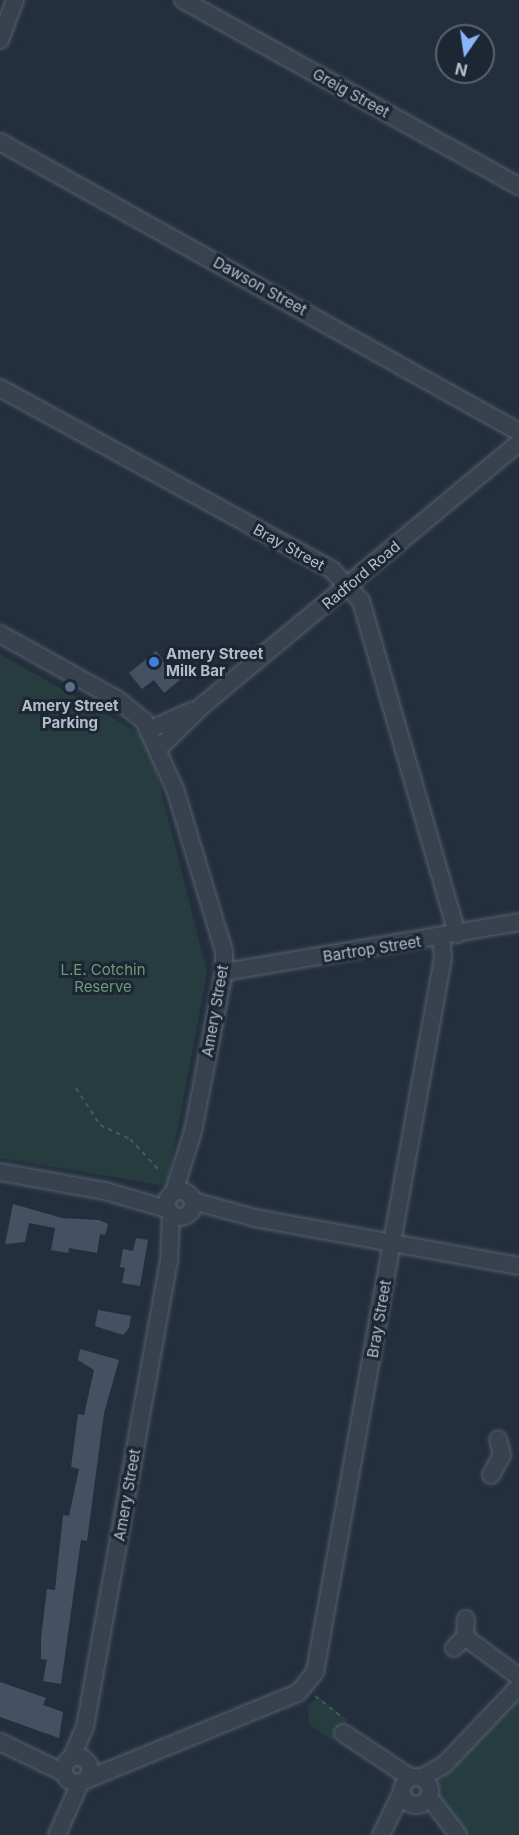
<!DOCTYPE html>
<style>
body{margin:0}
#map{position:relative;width:519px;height:1835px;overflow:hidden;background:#242f3e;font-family:Inter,sans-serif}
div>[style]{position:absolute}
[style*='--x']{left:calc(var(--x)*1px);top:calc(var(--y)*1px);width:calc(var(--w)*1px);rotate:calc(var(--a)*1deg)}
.green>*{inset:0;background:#263c3f}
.building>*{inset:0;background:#455162}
.path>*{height:2px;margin-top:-1px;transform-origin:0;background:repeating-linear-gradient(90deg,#44595c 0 4.5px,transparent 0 9px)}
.roads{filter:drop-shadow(0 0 2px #565f6c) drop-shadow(0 0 2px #565f6c)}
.minor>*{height:16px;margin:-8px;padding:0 8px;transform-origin:8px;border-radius:8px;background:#38414e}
.minor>.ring{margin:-8px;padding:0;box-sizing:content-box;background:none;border:16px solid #38414e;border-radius:50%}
.dots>*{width:16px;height:16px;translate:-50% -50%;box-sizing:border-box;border:3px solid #1d2633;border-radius:50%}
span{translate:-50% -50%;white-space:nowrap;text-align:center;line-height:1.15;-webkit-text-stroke:6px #1d2633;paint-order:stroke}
.street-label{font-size:15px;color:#b4bcc9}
.poi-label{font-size:15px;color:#b4bcc9;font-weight:700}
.left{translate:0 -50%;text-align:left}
.park-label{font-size:15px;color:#6b9a76}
.north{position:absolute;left:435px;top:24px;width:60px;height:60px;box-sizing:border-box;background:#1d2633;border:2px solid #59626f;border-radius:50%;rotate:193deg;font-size:16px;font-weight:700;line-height:24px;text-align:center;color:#b4bcc9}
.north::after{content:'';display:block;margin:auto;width:21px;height:27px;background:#8ab4f8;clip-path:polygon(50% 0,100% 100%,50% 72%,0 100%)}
</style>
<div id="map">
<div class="green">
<div style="clip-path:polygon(0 654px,148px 738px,207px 973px,167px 1186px,0 1158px)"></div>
<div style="clip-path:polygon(318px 1696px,348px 1720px,332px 1741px,310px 1725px,307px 1707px)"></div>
<div style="clip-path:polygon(519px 1696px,519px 1835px,468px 1835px,438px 1803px,436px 1785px)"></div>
</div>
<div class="building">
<div style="clip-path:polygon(156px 651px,180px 680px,164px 693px,154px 680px,142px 689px,129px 673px)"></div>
<div style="clip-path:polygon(13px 1204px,62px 1218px,99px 1220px,108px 1224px,105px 1235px,100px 1234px,97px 1253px,69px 1248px,68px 1253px,51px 1250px,55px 1228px,29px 1223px,25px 1242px,5px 1244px)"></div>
<div style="clip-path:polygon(136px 1238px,148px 1240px,140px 1286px,122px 1283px,125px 1268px,120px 1267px,123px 1249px,133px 1251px)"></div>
<div style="clip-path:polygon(98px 1310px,131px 1316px,129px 1328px,123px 1335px,95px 1326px)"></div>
<div style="clip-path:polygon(80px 1349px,119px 1360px,104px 1413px,87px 1541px,81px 1540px,61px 1684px,43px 1681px,47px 1660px,41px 1659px,41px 1638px,47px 1589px,55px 1590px,63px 1515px,69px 1516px,79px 1469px,71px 1467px,78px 1414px,84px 1415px,94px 1370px,78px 1360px)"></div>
<div style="clip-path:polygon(0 1682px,46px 1698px,43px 1705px,63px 1712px,59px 1738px,0 1717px)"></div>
</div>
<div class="path">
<div style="--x:76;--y:1088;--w:44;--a:57"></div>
<div style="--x:100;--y:1125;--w:33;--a:25"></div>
<div style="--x:130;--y:1139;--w:41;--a:47"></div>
<div style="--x:315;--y:1696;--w:36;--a:38"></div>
</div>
<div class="roads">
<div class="minor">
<div style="--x:183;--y:0;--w:384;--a:29"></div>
<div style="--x:0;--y:40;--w:43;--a:-69.4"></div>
<div style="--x:0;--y:142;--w:595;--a:29.2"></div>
<div style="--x:0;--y:388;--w:379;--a:28.7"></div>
<div style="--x:332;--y:570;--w:42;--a:46.9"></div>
<div style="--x:361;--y:601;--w:347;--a:73.9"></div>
<div style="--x:0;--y:634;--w:134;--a:29.1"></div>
<div style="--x:117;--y:699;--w:35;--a:39"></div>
<div style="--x:144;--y:721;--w:75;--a:65.5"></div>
<div style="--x:175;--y:789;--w:169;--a:73.2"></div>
<div style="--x:224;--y:951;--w:21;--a:90"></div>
<div style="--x:224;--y:972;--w:162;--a:101"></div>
<div style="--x:193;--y:1131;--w:64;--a:107.3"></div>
<div style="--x:151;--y:729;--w:44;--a:-24.2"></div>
<div style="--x:158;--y:749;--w:63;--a:-44.4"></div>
<div style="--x:203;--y:705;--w:410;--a:-39.7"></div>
<div style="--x:224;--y:972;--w:299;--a:-9.6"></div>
<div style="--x:0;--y:1172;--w:107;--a:10.3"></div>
<div style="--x:105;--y:1191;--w:65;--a:16.2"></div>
<div class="ring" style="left:167px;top:1191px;width:10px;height:10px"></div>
<div style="--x:193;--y:1201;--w:64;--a:15.3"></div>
<div style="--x:255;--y:1218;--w:268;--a:10.3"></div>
<div style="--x:491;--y:1475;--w:23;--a:-61"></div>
<div style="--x:502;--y:1455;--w:16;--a:-104"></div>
<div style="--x:465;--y:1637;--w:67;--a:36.5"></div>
<div style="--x:454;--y:1648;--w:16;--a:-45"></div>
<div style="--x:465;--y:1637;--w:18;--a:-87"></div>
<div style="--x:343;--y:1733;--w:82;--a:33.5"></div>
<div style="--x:0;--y:1742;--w:71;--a:25.8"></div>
<div class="ring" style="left:64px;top:1757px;width:10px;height:10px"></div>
<div style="--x:72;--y:1757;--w:33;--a:-67"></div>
<div style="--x:85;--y:1727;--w:473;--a:-79.8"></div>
<div style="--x:169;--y:1262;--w:48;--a:-87.6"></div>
<div class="ring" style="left:402px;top:1777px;width:12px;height:12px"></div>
<div style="--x:421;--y:1778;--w:28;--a:-30"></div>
<div style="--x:445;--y:1764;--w:108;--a:-46.5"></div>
<div style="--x:83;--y:1781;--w:232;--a:-22.3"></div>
<div style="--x:298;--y:1693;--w:27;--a:-51"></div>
<div style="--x:315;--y:1672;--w:725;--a:-79.84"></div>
<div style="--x:443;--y:958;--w:21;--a:-95"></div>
<div style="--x:429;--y:1797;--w:48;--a:52.7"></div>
<div style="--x:57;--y:1835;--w:57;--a:-66.1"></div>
<div style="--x:381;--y:1835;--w:48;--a:-64"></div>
</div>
</div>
<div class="dots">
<div style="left:154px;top:662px;background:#3f7fe0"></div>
<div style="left:70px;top:687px;background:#5c6f8a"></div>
</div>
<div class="street-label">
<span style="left:351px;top:93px;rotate:29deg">Greig Street</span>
<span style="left:260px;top:286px;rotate:29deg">Dawson Street</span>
<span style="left:289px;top:547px;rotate:29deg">Bray Street</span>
<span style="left:361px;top:575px;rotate:-40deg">Radford Road</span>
<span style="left:372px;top:949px;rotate:-9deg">Bartrop Street</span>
<span style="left:215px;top:1011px;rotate:-80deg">Amery Street</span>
<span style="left:379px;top:1319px;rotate:-80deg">Bray Street</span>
<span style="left:127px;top:1495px;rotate:-80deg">Amery Street</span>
</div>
<div class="poi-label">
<span class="left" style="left:166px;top:662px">Amery Street<br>Milk Bar</span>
<span style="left:70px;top:714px">Amery Street<br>Parking</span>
</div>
<div class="park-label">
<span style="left:103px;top:978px">L.E. Cotchin<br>Reserve</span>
</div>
<div class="north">N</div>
</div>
